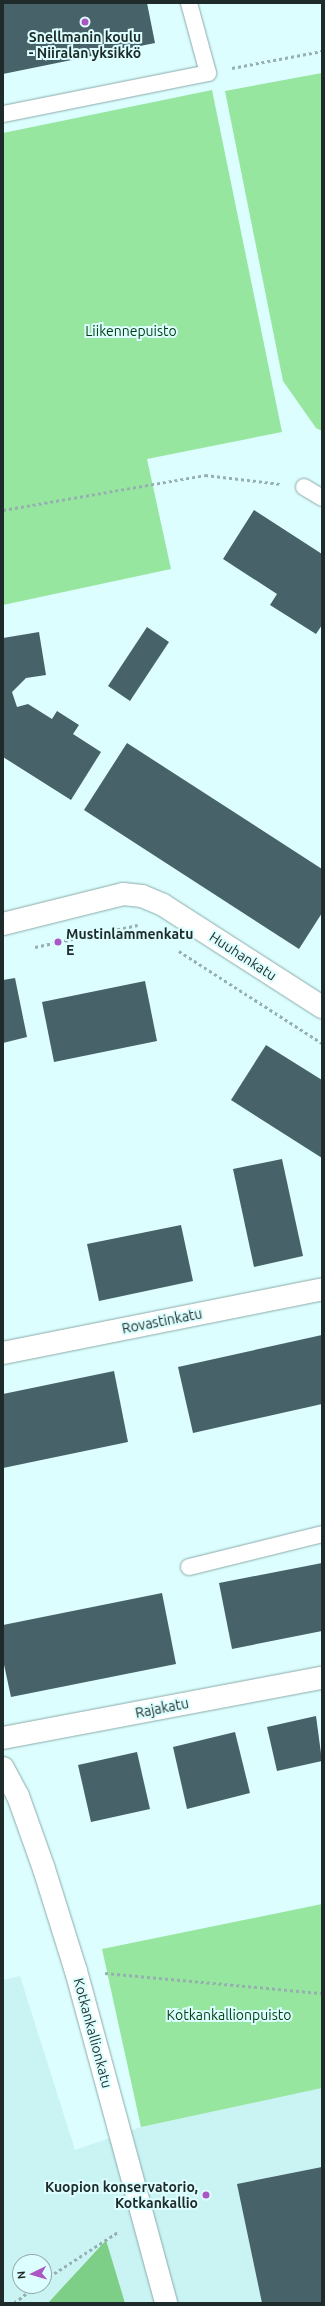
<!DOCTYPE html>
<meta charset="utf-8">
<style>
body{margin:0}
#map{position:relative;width:325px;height:2306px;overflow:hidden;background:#ddfefe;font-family:Ubuntu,sans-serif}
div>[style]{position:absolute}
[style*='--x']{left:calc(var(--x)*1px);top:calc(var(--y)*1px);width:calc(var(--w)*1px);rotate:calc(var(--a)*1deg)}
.built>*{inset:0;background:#caf4f4}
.green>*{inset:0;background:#96e69f}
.forest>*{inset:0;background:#7dcf88}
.building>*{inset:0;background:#48626a}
.path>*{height:2.5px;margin-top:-1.25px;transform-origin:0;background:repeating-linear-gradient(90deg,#96afaf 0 3px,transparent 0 6px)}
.roads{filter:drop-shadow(0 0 1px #8baaaa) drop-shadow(0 0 1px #8baaaa)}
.service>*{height:16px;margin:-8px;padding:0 8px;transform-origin:8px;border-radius:8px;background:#fff}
.minor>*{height:22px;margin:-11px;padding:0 11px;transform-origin:11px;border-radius:11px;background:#fff}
.tertiary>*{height:22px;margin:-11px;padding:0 11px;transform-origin:11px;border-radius:11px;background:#fff}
.dots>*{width:11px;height:11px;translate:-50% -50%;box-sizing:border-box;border:2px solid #ddfefe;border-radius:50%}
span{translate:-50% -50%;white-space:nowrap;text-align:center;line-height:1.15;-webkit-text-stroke:4px #ddfefe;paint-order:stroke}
.poi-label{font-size:14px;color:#1f2b2b;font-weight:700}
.left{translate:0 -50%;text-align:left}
.right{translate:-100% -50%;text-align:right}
.park-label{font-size:14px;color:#003e11}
.street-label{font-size:14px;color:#1f2b2b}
.frame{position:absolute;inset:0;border:4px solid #1f2b2b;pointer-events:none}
.north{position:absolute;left:12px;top:2254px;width:40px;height:40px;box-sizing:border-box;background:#ddfefe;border:1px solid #91aaaa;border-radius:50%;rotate:265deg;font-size:11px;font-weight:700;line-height:16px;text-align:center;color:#1f2b2b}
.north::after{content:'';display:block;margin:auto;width:14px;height:18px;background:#ab56c4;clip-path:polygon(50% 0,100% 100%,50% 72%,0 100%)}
</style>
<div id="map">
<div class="built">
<div style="clip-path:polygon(evenodd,20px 1976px,75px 2150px,141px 2127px,322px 2088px,322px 2303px,125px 2303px,105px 2240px,48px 2303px,3px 2303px,3px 1980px,20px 1976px,20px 2262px,44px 2262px,44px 2286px,20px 2286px,20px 2262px)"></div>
</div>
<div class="green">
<div style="clip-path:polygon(322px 73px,322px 431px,316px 428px,283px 381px,225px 91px)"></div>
<div style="clip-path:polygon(212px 90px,282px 432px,147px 459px,171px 569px,3px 605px,3px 133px)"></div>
<div style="clip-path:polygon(322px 1904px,322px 2088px,141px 2127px,102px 1949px)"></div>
</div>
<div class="forest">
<div style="clip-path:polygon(106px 2240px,125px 2303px,48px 2303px)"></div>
</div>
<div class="building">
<div style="clip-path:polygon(3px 3px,147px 3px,155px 43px,3px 74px)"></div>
<div style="clip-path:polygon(254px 510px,322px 554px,322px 625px,316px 634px,270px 605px,277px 594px,223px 559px)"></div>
<div style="clip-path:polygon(147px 627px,169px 642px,130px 701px,108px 686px)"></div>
<div style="clip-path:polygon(39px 632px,46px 675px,26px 678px,12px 692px,17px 707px,28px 704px,52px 719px,57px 711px,79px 725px,73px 734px,101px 752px,71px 800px,3px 757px,3px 638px)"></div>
<div style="clip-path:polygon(127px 743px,322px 869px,322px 913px,299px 949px,84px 810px)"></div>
<div style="clip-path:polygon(15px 978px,27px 1037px,3px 1043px,3px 980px)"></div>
<div style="clip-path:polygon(145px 981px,157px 1041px,54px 1062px,42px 1002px)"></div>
<div style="clip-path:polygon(266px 1045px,322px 1080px,322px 1158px,231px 1100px)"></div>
<div style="clip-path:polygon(282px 1159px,303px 1256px,254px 1267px,233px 1169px)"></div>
<div style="clip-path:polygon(181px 1225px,193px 1281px,99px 1301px,87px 1244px)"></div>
<div style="clip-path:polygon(322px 1335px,322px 1404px,193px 1433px,178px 1367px)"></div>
<div style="clip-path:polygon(114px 1371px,128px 1442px,3px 1468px,3px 1394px)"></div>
<div style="clip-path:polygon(322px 1563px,322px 1631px,232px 1649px,219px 1583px)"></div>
<div style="clip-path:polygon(162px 1593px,176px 1664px,11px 1697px,3px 1660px,3px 1625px)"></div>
<div style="clip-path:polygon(316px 1716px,322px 1761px,277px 1771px,267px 1727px)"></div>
<div style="clip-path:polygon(235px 1732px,250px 1793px,187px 1809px,173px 1747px)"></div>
<div style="clip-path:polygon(137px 1752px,150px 1809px,91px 1822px,78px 1765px)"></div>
<div style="clip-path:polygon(322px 2167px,322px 2303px,262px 2303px,237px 2184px)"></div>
</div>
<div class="path">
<div style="--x:232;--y:68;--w:92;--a:-10.7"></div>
<div style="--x:3;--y:510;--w:205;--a:-9.8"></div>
<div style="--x:205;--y:475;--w:77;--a:6.8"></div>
<div style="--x:35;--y:947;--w:105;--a:-12.1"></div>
<div style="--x:179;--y:951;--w:170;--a:32.8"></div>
<div style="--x:105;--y:1973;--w:218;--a:5.3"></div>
<div style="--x:44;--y:2280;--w:88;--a:-33"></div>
<div style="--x:14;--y:2303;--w:28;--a:-38"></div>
</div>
<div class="roads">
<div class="service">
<div style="--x:3;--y:114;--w:209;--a:-11.3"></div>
<div style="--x:208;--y:73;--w:73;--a:-105.2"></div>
<div style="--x:304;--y:487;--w:21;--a:31"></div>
<div style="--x:189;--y:1567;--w:137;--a:-13.9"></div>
</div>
<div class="minor">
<div style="--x:3;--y:1353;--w:325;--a:-11.3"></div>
<div style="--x:3;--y:1738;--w:325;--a:-10.7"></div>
<div style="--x:3;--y:1768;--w:32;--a:62"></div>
<div style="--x:18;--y:1796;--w:77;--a:70.4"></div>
<div style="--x:44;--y:1869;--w:107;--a:72.6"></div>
<div style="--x:76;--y:1971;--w:344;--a:74.8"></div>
</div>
<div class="tertiary">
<div style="--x:3;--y:924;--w:124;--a:-14"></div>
<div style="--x:123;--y:894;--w:19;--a:6"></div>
<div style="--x:142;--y:896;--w:23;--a:23"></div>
<div style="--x:163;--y:905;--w:189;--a:32.7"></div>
</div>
</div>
<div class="dots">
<div style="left:85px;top:22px;background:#ab56c4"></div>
<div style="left:58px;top:942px;background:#ab56c4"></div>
<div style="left:206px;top:2195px;background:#ab56c4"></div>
</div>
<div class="poi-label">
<span style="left:85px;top:45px">Snellmanin koulu<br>- Niiralan yksikkö</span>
<span class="left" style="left:66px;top:942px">Mustinlammenkatu<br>E</span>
<span class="right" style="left:198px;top:2195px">Kuopion konservatorio,<br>Kotkankallio</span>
</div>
<div class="park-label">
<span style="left:131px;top:331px">Liikennepuisto</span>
<span style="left:229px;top:2015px">Kotkankallionpuisto</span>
</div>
<div class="street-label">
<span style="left:243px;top:956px;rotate:33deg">Huuhankatu</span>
<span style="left:162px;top:1321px;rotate:-11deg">Rovastinkatu</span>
<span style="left:162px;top:1708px;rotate:-11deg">Rajakatu</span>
<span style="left:93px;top:2033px;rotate:75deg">Kotkankallionkatu</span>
</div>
<div class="frame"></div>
<div class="north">N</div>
</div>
